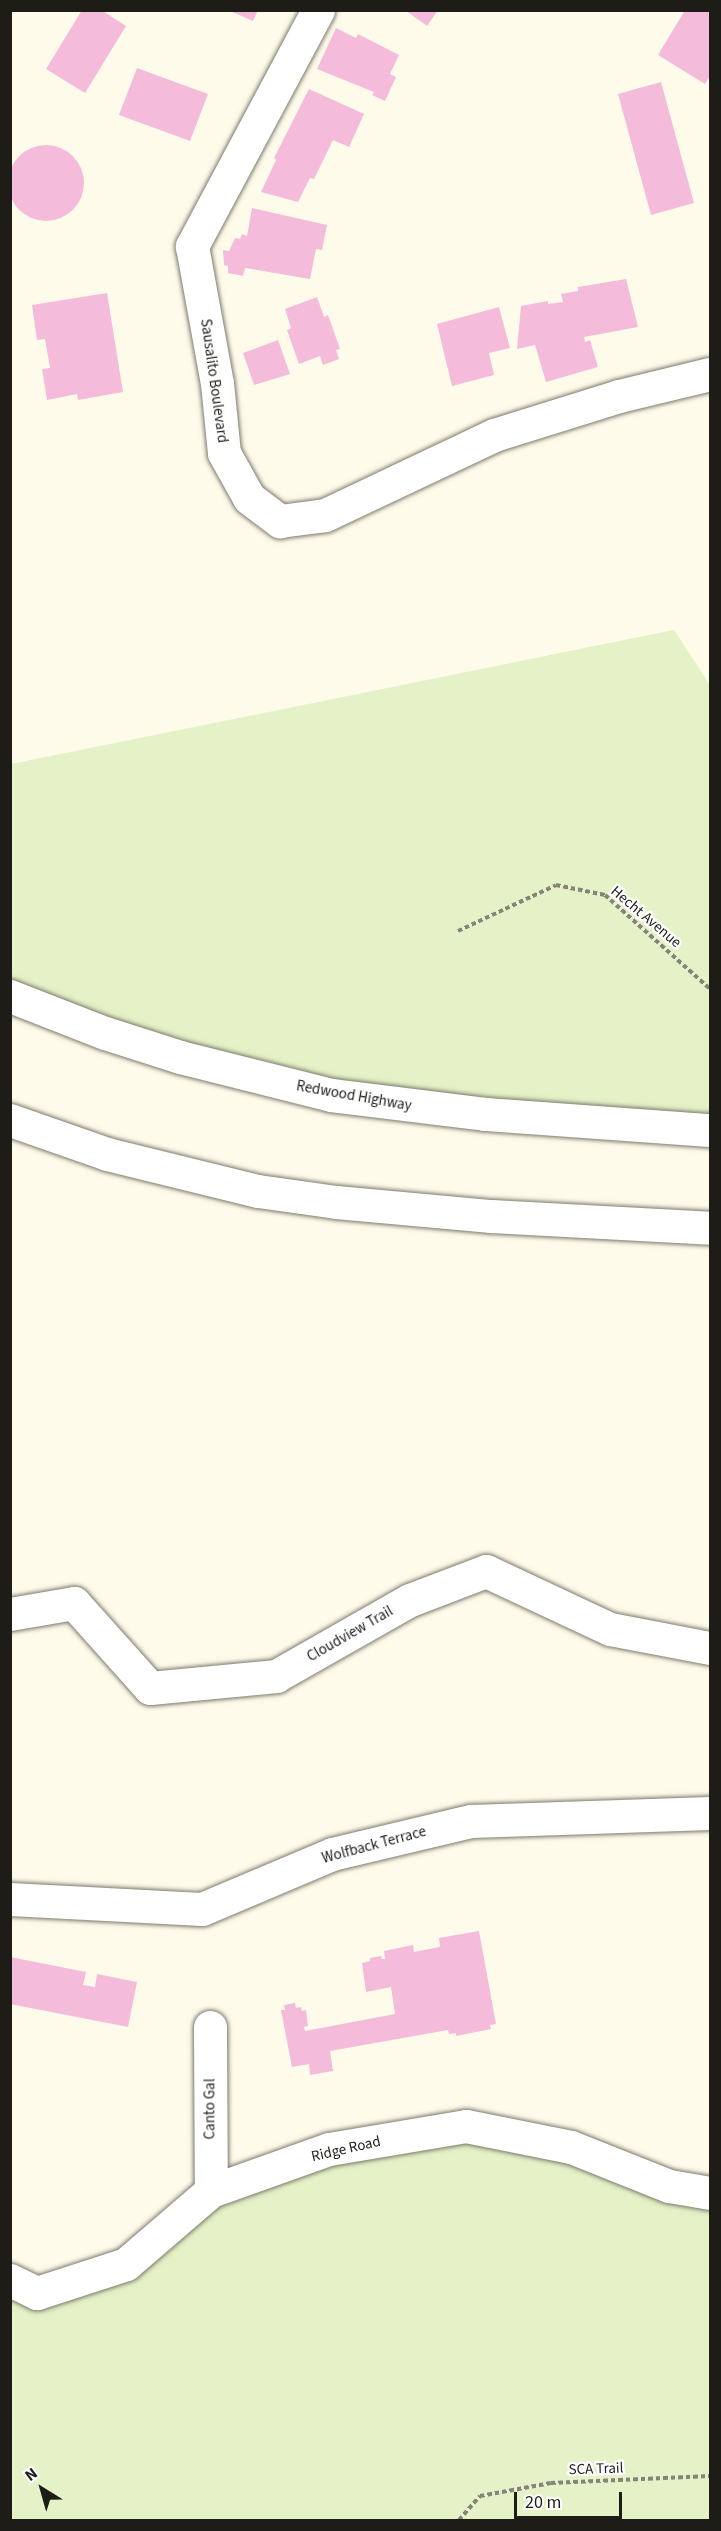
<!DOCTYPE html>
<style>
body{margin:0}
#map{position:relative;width:721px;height:2531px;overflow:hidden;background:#fefbeb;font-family:"Source Sans 3",sans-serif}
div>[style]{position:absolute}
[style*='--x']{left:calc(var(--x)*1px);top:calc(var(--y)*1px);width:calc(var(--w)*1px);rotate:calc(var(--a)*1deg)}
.green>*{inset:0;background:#e5f1c6}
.building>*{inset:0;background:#f4bcda}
.round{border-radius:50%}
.path>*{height:4px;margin-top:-2px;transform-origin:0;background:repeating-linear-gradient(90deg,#86847a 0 4.5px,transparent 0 7.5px)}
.roads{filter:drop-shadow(0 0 2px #7e7b6d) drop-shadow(0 0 2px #7e7b6d)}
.street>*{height:33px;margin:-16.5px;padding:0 16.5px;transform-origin:16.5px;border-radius:16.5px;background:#fff}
.highway>*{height:33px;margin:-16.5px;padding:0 16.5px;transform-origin:16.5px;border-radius:16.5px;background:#fff}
span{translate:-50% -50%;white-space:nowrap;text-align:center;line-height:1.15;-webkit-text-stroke:4.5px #fff;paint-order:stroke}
.street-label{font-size:15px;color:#1d1c17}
.frame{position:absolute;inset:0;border:12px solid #1d1c17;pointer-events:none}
.north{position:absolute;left:12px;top:2459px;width:60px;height:60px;-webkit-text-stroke:4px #fff;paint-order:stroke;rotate:323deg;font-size:16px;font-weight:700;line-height:24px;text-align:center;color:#1d1c17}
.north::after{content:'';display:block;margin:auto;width:21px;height:27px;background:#1d1c17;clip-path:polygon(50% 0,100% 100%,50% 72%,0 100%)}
.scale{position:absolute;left:514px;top:2492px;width:108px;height:27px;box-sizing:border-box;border:3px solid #1d1c17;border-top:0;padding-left:8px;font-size:18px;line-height:21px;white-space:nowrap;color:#1d1c17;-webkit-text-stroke:4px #fff;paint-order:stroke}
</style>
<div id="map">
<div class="green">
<div style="clip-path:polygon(674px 630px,710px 685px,710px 1130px,408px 1106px,11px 996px,11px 764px)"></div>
<div style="clip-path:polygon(466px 2126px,710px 2193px,710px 2520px,11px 2520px,10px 2280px,126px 2264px,211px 2191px)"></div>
</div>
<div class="building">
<div style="clip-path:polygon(82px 10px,101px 10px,126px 26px,85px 93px,46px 69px)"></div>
<div style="clip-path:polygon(228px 10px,258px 10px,253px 21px)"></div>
<div style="clip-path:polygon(405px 10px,438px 10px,427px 26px)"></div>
<div style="clip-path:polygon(685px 10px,710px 10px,710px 76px,705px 84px,658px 55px)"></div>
<div style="clip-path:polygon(336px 28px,356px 38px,358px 34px,399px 55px,390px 74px,396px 77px,385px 101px,372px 95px,374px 92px,317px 69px)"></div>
<div style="clip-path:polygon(137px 68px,208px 94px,190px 141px,119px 115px)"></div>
<div style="clip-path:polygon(661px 82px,694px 203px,651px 215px,618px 94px)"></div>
<div style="clip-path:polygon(309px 89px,364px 114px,349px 147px,333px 140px,314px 179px,310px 178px,298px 202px,261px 192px,276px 160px,274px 158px)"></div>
<div class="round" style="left:8px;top:145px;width:76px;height:76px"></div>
<div style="clip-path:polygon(252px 208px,327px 225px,322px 250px,316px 249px,310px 279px,245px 268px,243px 276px,228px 273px,228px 266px,224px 265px,223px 250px,229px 251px,235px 238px,240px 239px,242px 234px,247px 236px)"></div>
<div style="clip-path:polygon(626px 279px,638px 327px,584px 337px,585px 342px,590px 340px,598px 367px,546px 382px,535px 345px,517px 349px,521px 306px,548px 301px,548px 304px,563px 302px,561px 294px,578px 291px,578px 287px)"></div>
<div style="clip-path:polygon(107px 293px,123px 392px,78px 400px,77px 394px,47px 400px,42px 369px,50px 368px,45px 339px,37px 340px,32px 305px)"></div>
<div style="clip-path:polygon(317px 297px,324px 317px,328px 315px,340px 349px,336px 350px,339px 359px,323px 365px,320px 356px,299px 364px,287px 330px,291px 328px,285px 309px)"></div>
<div style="clip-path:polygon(499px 307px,510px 348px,489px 353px,494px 375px,452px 386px,437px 324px)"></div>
<div style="clip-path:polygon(278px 340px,290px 374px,254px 385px,243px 353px)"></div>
<div style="clip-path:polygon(479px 1931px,496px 2024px,490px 2025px,491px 2029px,456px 2036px,456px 2033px,449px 2034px,448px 2030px,330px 2051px,333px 2071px,310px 2075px,309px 2064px,292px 2067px,281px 2010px,285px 2010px,284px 2005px,295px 2003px,296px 2008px,301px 2007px,302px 2011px,306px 2010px,308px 2026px,304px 2027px,305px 2031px,395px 2014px,391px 1987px,366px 1992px,362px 1963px,370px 1961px,370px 1958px,381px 1956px,382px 1959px,385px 1959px,384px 1951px,413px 1945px,414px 1952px,440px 1947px,439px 1938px)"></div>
<div style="clip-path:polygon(10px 1957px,86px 1972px,83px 1985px,95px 1987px,97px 1974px,137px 1982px,128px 2027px,10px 2004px)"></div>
</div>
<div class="path">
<div style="--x:458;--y:931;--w:108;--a:-25.1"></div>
<div style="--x:556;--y:885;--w:50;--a:11.5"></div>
<div style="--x:605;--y:895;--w:141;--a:41.8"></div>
<div style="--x:459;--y:2520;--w:32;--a:-49"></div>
<div style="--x:480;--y:2496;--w:72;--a:-10.4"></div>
<div style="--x:551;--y:2483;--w:159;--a:-2.5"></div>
</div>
<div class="roads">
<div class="street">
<div style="--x:318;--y:10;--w:268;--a:118.1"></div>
<div style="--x:192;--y:246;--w:139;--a:79.7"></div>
<div style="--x:217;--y:383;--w:70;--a:84.3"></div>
<div style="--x:224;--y:453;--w:51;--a:60.9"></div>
<div style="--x:249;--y:498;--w:39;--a:37"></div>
<div style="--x:280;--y:521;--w:45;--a:-7.6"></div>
<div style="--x:325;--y:515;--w:187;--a:-25.3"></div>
<div style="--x:494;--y:435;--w:131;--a:-17.3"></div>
<div style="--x:619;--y:396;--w:94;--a:-13.6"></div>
<div style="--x:10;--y:1614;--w:65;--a:-9.8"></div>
<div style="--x:74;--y:1603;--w:114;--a:48.2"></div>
<div style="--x:150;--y:1688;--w:127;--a:-5.4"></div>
<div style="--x:276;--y:1676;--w:154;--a:-29.6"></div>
<div style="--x:410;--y:1600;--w:81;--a:-20.9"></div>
<div style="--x:486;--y:1571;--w:137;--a:25.1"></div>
<div style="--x:610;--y:1629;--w:102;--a:10.8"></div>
<div style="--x:10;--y:1899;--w:192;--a:3"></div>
<div style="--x:202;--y:1909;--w:141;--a:-22.9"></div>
<div style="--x:332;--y:1854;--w:143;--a:-13.4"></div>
<div style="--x:471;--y:1821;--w:239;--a:-1.9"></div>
<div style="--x:210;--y:2027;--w:164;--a:89.7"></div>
<div style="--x:10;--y:2280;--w:30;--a:26"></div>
<div style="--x:37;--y:2293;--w:94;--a:-18"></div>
<div style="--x:126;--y:2264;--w:112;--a:-40.7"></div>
<div style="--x:211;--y:2191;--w:125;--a:-19.6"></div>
<div style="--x:329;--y:2149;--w:139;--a:-9.5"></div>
<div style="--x:466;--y:2126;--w:107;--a:11.3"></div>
<div style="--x:571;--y:2147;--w:105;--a:21.7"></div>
<div style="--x:669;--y:2186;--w:42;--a:9.7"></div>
</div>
<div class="highway">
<div style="--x:10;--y:996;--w:102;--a:21.3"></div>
<div style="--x:105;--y:1033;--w:79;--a:17.7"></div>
<div style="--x:180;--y:1057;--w:156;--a:14.1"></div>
<div style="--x:331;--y:1095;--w:155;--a:7"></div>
<div style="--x:485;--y:1114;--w:226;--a:4.1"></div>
<div style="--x:10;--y:1120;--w:103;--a:19.3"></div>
<div style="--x:107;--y:1154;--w:155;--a:13.8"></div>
<div style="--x:258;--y:1191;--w:79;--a:8"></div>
<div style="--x:336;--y:1202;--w:156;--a:5.2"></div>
<div style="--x:491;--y:1216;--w:219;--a:3.1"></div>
</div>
</div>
<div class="street-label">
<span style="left:214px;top:381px;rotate:82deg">Sausalito Boulevard</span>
<span style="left:646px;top:917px;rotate:40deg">Hecht Avenue</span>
<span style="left:354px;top:1096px;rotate:10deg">Redwood Highway</span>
<span style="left:350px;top:1634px;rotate:-30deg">Cloudview Trail</span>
<span style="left:374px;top:1845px;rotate:-15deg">Wolfback Terrace</span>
<span style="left:210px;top:2109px;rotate:-90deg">Canto Gal</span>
<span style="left:346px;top:2149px;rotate:-13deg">Ridge Road</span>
<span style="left:596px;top:2469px;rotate:-2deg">SCA Trail</span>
</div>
<div class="frame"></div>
<div class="north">N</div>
<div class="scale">20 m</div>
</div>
